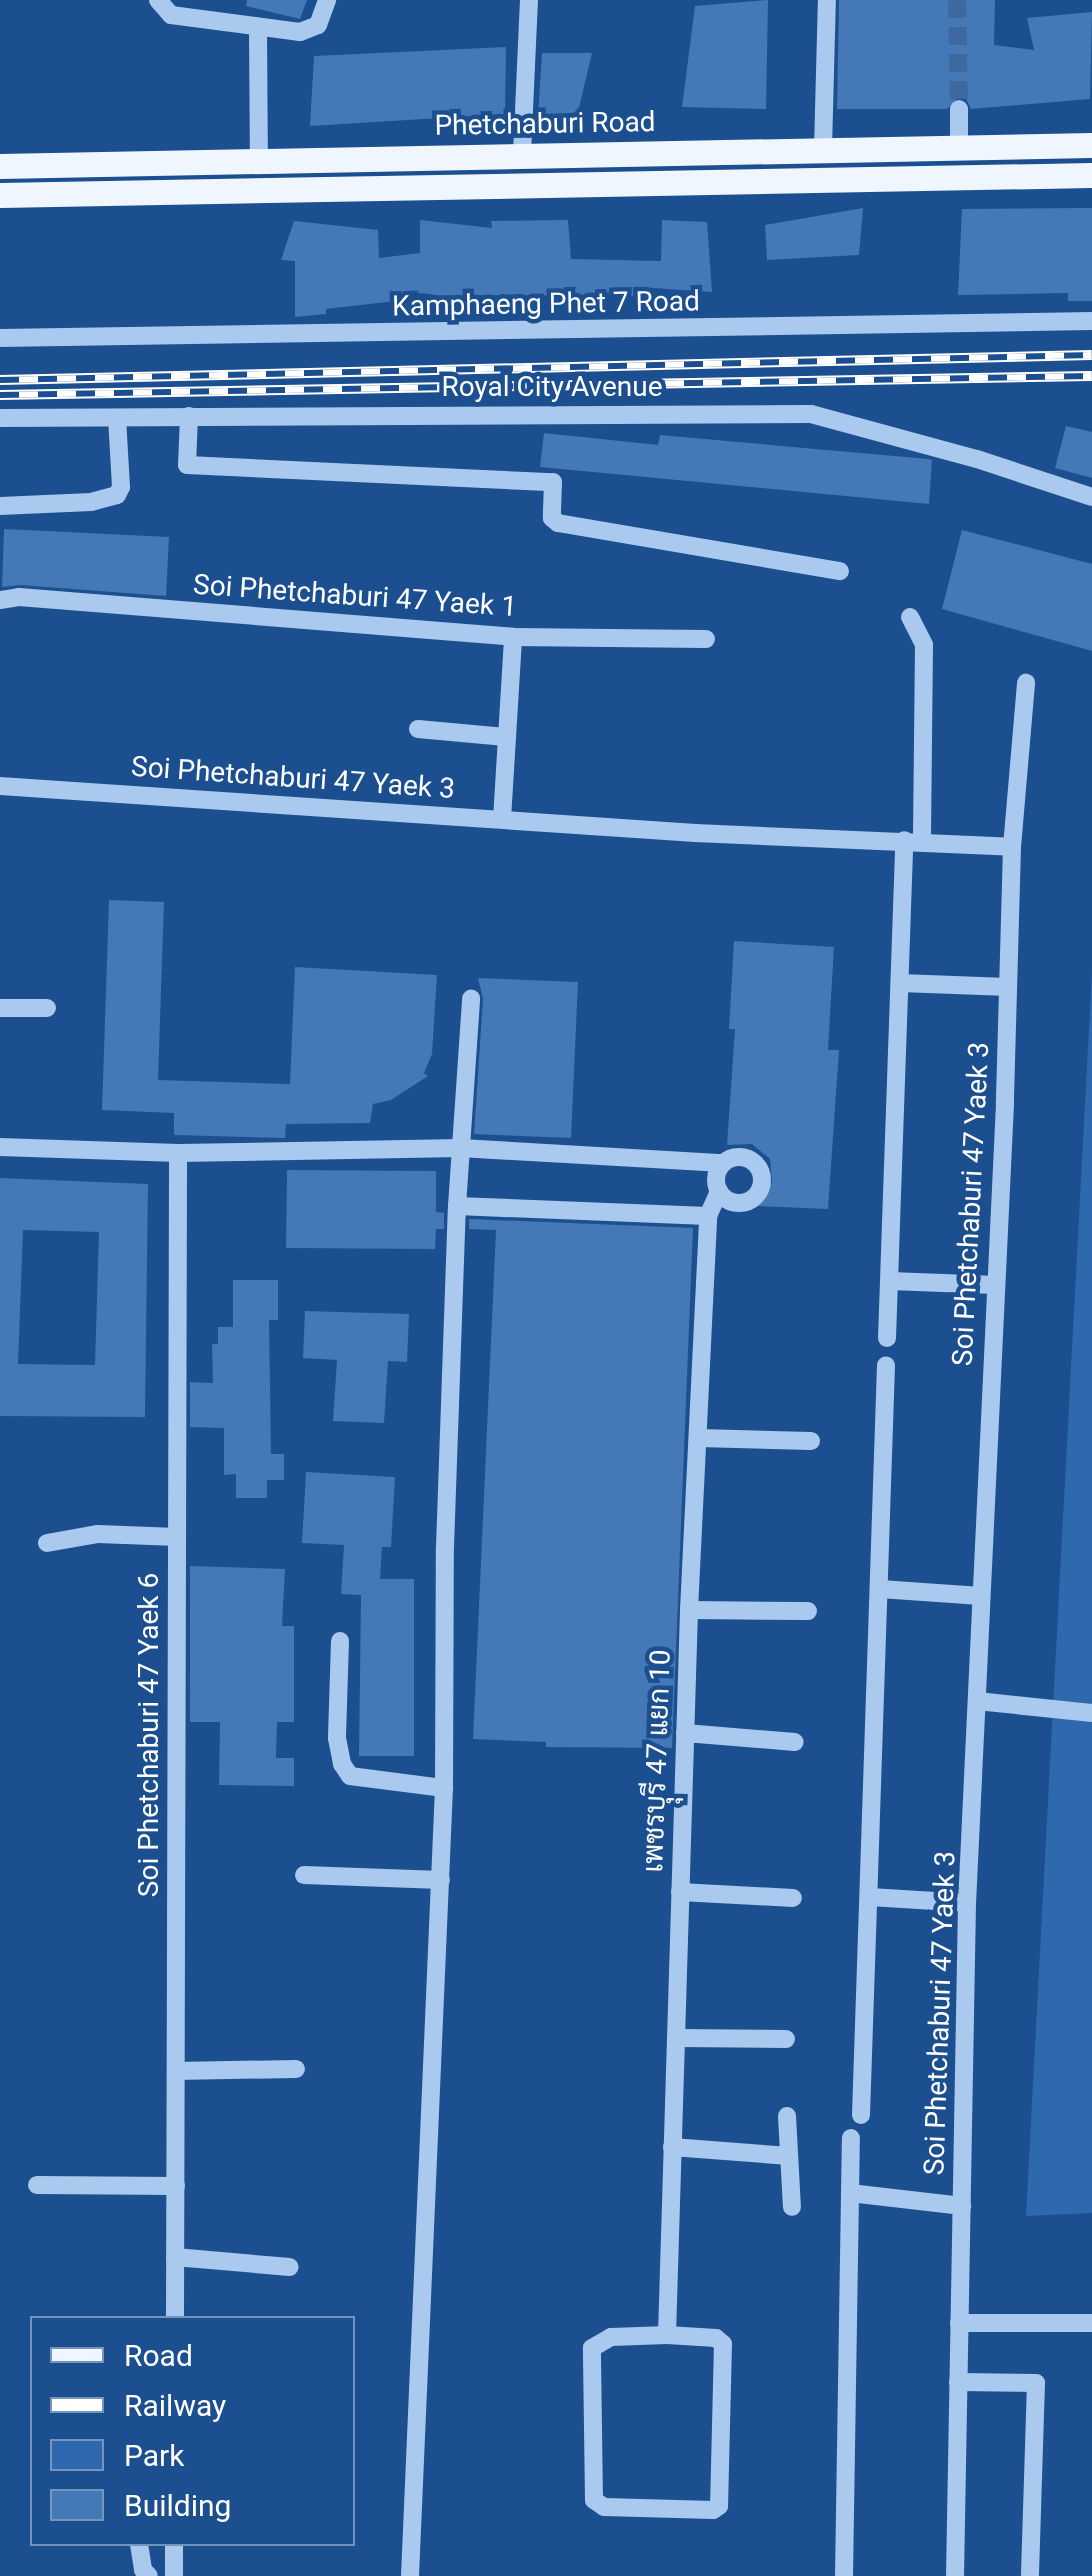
<!DOCTYPE html>
<meta charset="utf-8">
<style>
body{margin:0}
#map{position:relative;width:1092px;height:2576px;overflow:hidden;background:#1b4f8f;font-family:Roboto,Sarabun,sans-serif}
div>[style]{position:absolute}
[style*='--x']{left:calc(var(--x)*1px);top:calc(var(--y)*1px);width:calc(var(--w)*1px);rotate:calc(var(--a)*1deg)}
.green>*{inset:0;background:#2e69ad}
.building>*{inset:0;background:#4478b7}
.minor-tunnel>*{height:18px;margin-top:-9px;transform-origin:0;background:repeating-linear-gradient(90deg,#3d69a0 0 18px,transparent 0 27px)}
.minor>*{height:18px;margin:-9px;padding:0 9px;transform-origin:9px;border-radius:9px;background:#a9c9ee}
.minor>.ring{margin:-9px;padding:0;box-sizing:content-box;background:none;border:18px solid #a9c9ee;border-radius:50%}
.major>*{height:25px;margin:-12.5px;padding:0 12.5px;transform-origin:12.5px;border-radius:12.5px;background:#f0f6ff}
.rail>*{height:10px;margin-top:-5px;transform-origin:0;background:repeating-linear-gradient(90deg,#1b4f8f 0 19px,#fff 0 38px);box-sizing:border-box;border-block:2px solid #fff}
span{translate:-50% -50%;white-space:nowrap;text-align:center;line-height:1.15;-webkit-text-stroke:9px #1b4f8f;paint-order:stroke}
.street-label{font-size:28px;color:#fff}
.legend{position:absolute;left:30px;top:2316px;width:325px;height:230px;box-sizing:border-box;background:#1b4f8f;border:2px solid #7695bc;margin:0;padding:12px 18px;list-style:none;font-size:30px;color:#fff}
.legend li{display:flex;align-items:center;gap:20px;height:50px}
.legend b{width:50px;border:2px solid #7695bc}
</style>
<div id="map">
<div class="green">
<div style="clip-path:polygon(1092px 972px,1092px 2213px,1026px 2216px)"></div>
</div>
<div class="building">
<div style="clip-path:polygon(247px 0,307px 0,300px 19px,246px 6px)"></div>
<div style="clip-path:polygon(768px 0,766px 109px,682px 107px,695px 6px)"></div>
<div style="clip-path:polygon(839px 0,995px 0,994px 45px,1034px 50px,1027px 18px,1092px 12px,1090px 99px,971px 109px,966px 99px,958px 97px,947px 109px,837px 109px)"></div>
<div style="clip-path:polygon(506px 47px,505px 114px,310px 126px,314px 56px)"></div>
<div style="clip-path:polygon(542px 53px,592px 53px,578px 112px,538px 117px)"></div>
<div style="clip-path:polygon(863px 208px,859px 255px,767px 260px,765px 225px)"></div>
<div style="clip-path:polygon(1092px 208px,1092px 301px,1068px 301px,1068px 293px,958px 295px,962px 209px)"></div>
<div style="clip-path:polygon(420px 220px,492px 228px,491px 221px,568px 220px,571px 259px,661px 261px,662px 220px,707px 222px,712px 292px,639px 287px,640px 296px,474px 295px,474px 300px,413px 292px,413px 299px,326px 309px,326px 314px,295px 317px,295px 261px,281px 260px,294px 221px,378px 230px,379px 258px,420px 253px)"></div>
<div style="clip-path:polygon(1066px 426px,1092px 432px,1092px 478px,1055px 468px)"></div>
<div style="clip-path:polygon(544px 433px,658px 445px,660px 435px,928px 459px,932px 460px,929px 504px,540px 467px)"></div>
<div style="clip-path:polygon(4px 529px,169px 537px,166px 596px,20px 585px,2px 587px)"></div>
<div style="clip-path:polygon(962px 530px,1092px 564px,1092px 651px,942px 609px)"></div>
<div style="clip-path:polygon(109px 900px,164px 902px,158px 1080px,290px 1084px,295px 967px,437px 975px,432px 1054px,424px 1073px,428px 1076px,391px 1100px,373px 1104px,370px 1123px,286px 1124px,285px 1138px,174px 1135px,174px 1113px,102px 1110px)"></div>
<div style="clip-path:polygon(734px 941px,834px 947px,828px 1050px,839px 1050px,828px 1209px,756px 1206px,772px 1182px,770px 1159px,752px 1144px,727px 1145px,735px 1029px,729px 1029px)"></div>
<div style="clip-path:polygon(478px 978px,578px 982px,571px 1138px,474px 1134px,483px 999px)"></div>
<div style="clip-path:polygon(287px 1170px,436px 1171px,436px 1212px,444px 1213px,444px 1229px,436px 1229px,435px 1249px,286px 1248px)"></div>
<div style="clip-path:polygon(evenodd,0 1178px,148px 1184px,145px 1417px,0 1416px,0 1178px,23px 1230px,99px 1232px,95px 1365px,18px 1364px,23px 1230px)"></div>
<div style="clip-path:polygon(469px 1219px,693px 1228px,672px 1748px,546px 1747px,546px 1742px,473px 1739px,496px 1230px,469px 1229px)"></div>
<div style="clip-path:polygon(233px 1280px,278px 1280px,278px 1320px,269px 1320px,271px 1454px,284px 1454px,284px 1480px,267px 1480px,267px 1498px,236px 1498px,236px 1474px,224px 1475px,224px 1428px,190px 1427px,190px 1382px,213px 1383px,212px 1344px,218px 1344px,218px 1327px,233px 1327px)"></div>
<div style="clip-path:polygon(305px 1311px,409px 1314px,407px 1362px,388px 1361px,384px 1423px,333px 1421px,337px 1360px,303px 1358px)"></div>
<div style="clip-path:polygon(306px 1472px,395px 1477px,391px 1547px,382px 1547px,380px 1579px,414px 1579px,414px 1756px,359px 1756px,361px 1595px,341px 1594px,344px 1545px,302px 1543px)"></div>
<div style="clip-path:polygon(190px 1566px,285px 1569px,282px 1626px,294px 1626px,294px 1722px,277px 1722px,276px 1758px,294px 1758px,294px 1786px,219px 1785px,220px 1722px,190px 1722px)"></div>
</div>
<div class="minor-tunnel">
<div style="--x:957;--y:0;--w:109;--a:88.9"></div>
</div>
<div class="minor">
<div style="--x:158;--y:0;--w:20;--a:49"></div>
<div style="--x:171;--y:15;--w:130;--a:7.5"></div>
<div style="--x:300;--y:32;--w:19;--a:-21"></div>
<div style="--x:318;--y:25;--w:27;--a:-70"></div>
<div style="--x:258;--y:29;--w:131;--a:89.6"></div>
<div style="--x:959;--y:109;--w:38;--a:90"></div>
<div style="--x:823;--y:149;--w:149;--a:-88.5"></div>
<div style="--x:522;--y:154;--w:154;--a:-87.4"></div>
<div style="--x:0;--y:338;--w:1092;--a:-0.89"></div>
<div style="--x:189;--y:416;--w:49;--a:92.3"></div>
<div style="--x:187;--y:465;--w:366;--a:2.7"></div>
<div style="--x:553;--y:482;--w:36;--a:92"></div>
<div style="--x:552;--y:518;--w:8;--a:40"></div>
<div style="--x:558;--y:523;--w:286;--a:9.7"></div>
<div style="--x:0;--y:418;--w:811;--a:-0.28"></div>
<div style="--x:811;--y:414;--w:172;--a:15.2"></div>
<div style="--x:977;--y:459;--w:121;--a:18.3"></div>
<div style="--x:0;--y:506;--w:91;--a:-2.5"></div>
<div style="--x:91;--y:502;--w:27;--a:-15"></div>
<div style="--x:117;--y:495;--w:9;--a:-63"></div>
<div style="--x:121;--y:487;--w:69;--a:-93.3"></div>
<div style="--x:0;--y:600;--w:19;--a:-9"></div>
<div style="--x:19;--y:597;--w:496;--a:4.6"></div>
<div style="--x:513;--y:637;--w:193;--a:0.6"></div>
<div style="--x:910;--y:617;--w:31;--a:63"></div>
<div style="--x:924;--y:645;--w:196;--a:90.6"></div>
<div style="--x:418;--y:729;--w:88;--a:5.2"></div>
<div style="--x:0;--y:786;--w:697;--a:3.87"></div>
<div style="--x:695;--y:833;--w:317;--a:2.5"></div>
<div style="--x:1012;--y:847;--w:257;--a:91.6"></div>
<div style="--x:1005;--y:1104;--w:800;--a:92.72"></div>
<div style="--x:967;--y:1903;--w:673;--a:91.02"></div>
<div style="--x:502;--y:819;--w:182;--a:-86.5"></div>
<div style="--x:1012;--y:847;--w:165;--a:-85.1"></div>
<div style="--x:900;--y:983;--w:108;--a:2.1"></div>
<div style="--x:0;--y:1008;--w:47;--a:0"></div>
<div style="--x:0;--y:1147;--w:178;--a:1.9"></div>
<div style="--x:178;--y:1153;--w:282;--a:-1"></div>
<div style="--x:460;--y:1148;--w:263;--a:3.3"></div>
<div class="ring" style="left:716px;top:1157px;width:28px;height:28px"></div>
<div style="--x:457;--y:1206;--w:251;--a:2.3"></div>
<div style="--x:890;--y:1281;--w:106;--a:2.2"></div>
<div style="--x:887;--y:1338;--w:498;--a:-88"></div>
<div style="--x:699;--y:1438;--w:112;--a:1.5"></div>
<div style="--x:47;--y:1543;--w:52;--a:-10"></div>
<div style="--x:98;--y:1534;--w:79;--a:2.2"></div>
<div style="--x:880;--y:1589;--w:101;--a:4"></div>
<div style="--x:689;--y:1610;--w:119;--a:0.5"></div>
<div style="--x:340;--y:1641;--w:97;--a:91.8"></div>
<div style="--x:337;--y:1738;--w:26;--a:79"></div>
<div style="--x:342;--y:1764;--w:14;--a:56"></div>
<div style="--x:350;--y:1776;--w:95;--a:7.3"></div>
<div style="--x:977;--y:1701;--w:116;--a:6"></div>
<div style="--x:685;--y:1733;--w:110;--a:4.7"></div>
<div style="--x:304;--y:1875;--w:137;--a:2.1"></div>
<div style="--x:680;--y:1892;--w:113;--a:3"></div>
<div style="--x:870;--y:1897;--w:97;--a:3.5"></div>
<div style="--x:676;--y:2038;--w:110;--a:0.5"></div>
<div style="--x:176;--y:2071;--w:120;--a:-1"></div>
<div style="--x:861;--y:2115;--w:750;--a:-88.09"></div>
<div style="--x:787;--y:2116;--w:91;--a:86.9"></div>
<div style="--x:672;--y:2147;--w:117;--a:4.4"></div>
<div style="--x:37;--y:2185;--w:139;--a:0.4"></div>
<div style="--x:850;--y:2193;--w:113;--a:6.6"></div>
<div style="--x:175;--y:2257;--w:115;--a:5"></div>
<div style="--x:175;--y:2318;--w:1165;--a:-89.85"></div>
<div style="--x:959;--y:2323;--w:133;--a:0"></div>
<div style="--x:667;--y:2335;--w:725;--a:-88.26"></div>
<div style="--x:689;--y:1610;--w:394;--a:-87.2"></div>
<div style="--x:708;--y:1216;--w:27;--a:-66"></div>
<div style="--x:667;--y:2335;--w:49;--a:3.5"></div>
<div style="--x:716;--y:2338;--w:9;--a:41"></div>
<div style="--x:723;--y:2344;--w:162;--a:91.4"></div>
<div style="--x:719;--y:2506;--w:7;--a:146"></div>
<div style="--x:713;--y:2510;--w:109;--a:-178.4"></div>
<div style="--x:604;--y:2507;--w:12;--a:-145"></div>
<div style="--x:594;--y:2500;--w:152;--a:-90.8"></div>
<div style="--x:592;--y:2348;--w:22;--a:-30"></div>
<div style="--x:611;--y:2337;--w:56;--a:-2"></div>
<div style="--x:958;--y:2382;--w:78;--a:0.7"></div>
<div style="--x:1036;--y:2383;--w:193;--a:91.8"></div>
<div style="--x:139;--y:2544;--w:26;--a:81"></div>
<div style="--x:143;--y:2570;--w:8;--a:45"></div>
<div style="--x:174;--y:2576;--w:32;--a:-90"></div>
<div style="--x:410;--y:2576;--w:789;--a:-87.53"></div>
<div style="--x:444;--y:1788;--w:241;--a:-89.8"></div>
<div style="--x:445;--y:1547;--w:341;--a:-88"></div>
<div style="--x:457;--y:1206;--w:208;--a:-86.1"></div>
<div style="--x:844;--y:2576;--w:438;--a:-89.1"></div>
</div>
<div class="major">
<div style="--x:0;--y:166;--w:1092;--a:-1.1"></div>
<div style="--x:0;--y:195;--w:1092;--a:-1.05"></div>
</div>
<div class="rail">
<div style="--x:0;--y:380;--w:1092;--a:-1.31"></div>
<div style="--x:0;--y:395;--w:1092;--a:-1"></div>
</div>
<div class="street-label">
<span style="left:545px;top:124px;rotate:-1deg">Phetchaburi Road</span>
<span style="left:546px;top:304px;rotate:-1deg">Kamphaeng Phet 7 Road</span>
<span style="left:552px;top:387px">Royal City Avenue</span>
<span style="left:355px;top:596px;rotate:4deg">Soi Phetchaburi 47 Yaek 1</span>
<span style="left:293px;top:778px;rotate:4deg">Soi Phetchaburi 47 Yaek 3</span>
<span style="left:971px;top:1204px;rotate:-87deg">Soi Phetchaburi 47 Yaek 3</span>
<span style="left:149px;top:1735px;rotate:-90deg">Soi Phetchaburi 47 Yaek 6</span>
<span style="left:657px;top:1761px;rotate:-88deg">เพชรบุุรี 47 แยก 10</span>
<span style="left:940px;top:2013px;rotate:-88deg">Soi Phetchaburi 47 Yaek 3</span>
</div>
<ul class="legend">
<li><b style="height:12px;background:#f0f6ff"></b>Road</li>
<li><b style="height:12px;background:#fff"></b>Railway</li>
<li><b style="height:28px;background:#2e69ad"></b>Park</li>
<li><b style="height:28px;background:#4478b7"></b>Building</li>
</ul>
</div>
